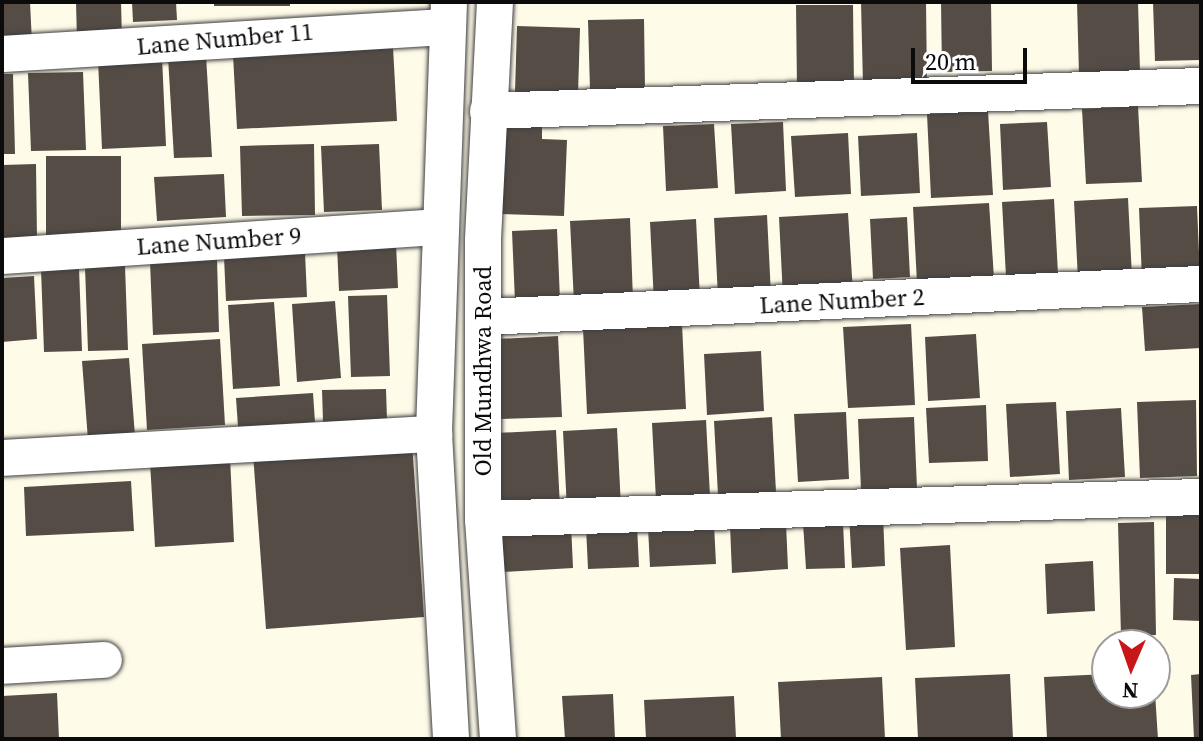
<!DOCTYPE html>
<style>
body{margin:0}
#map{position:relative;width:1203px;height:741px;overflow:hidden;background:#fffbe9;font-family:"Source Serif 4",serif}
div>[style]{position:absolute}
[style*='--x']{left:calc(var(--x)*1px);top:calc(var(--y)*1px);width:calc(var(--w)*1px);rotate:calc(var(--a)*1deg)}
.building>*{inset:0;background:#554c46}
.roads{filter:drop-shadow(0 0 2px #3e3e3e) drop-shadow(0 0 2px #3e3e3e)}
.minor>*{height:36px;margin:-18px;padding:0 18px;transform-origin:18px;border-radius:18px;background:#fff}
span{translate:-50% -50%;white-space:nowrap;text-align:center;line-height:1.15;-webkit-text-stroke:8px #fff;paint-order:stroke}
.street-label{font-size:24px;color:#0b0b0b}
.frame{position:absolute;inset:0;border:4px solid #0b0b0b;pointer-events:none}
.north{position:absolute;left:1091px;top:629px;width:80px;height:80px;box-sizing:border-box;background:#fff;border:2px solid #9d9d9d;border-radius:50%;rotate:182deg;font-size:22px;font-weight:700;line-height:32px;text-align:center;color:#0b0b0b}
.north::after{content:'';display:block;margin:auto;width:28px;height:36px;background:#c81619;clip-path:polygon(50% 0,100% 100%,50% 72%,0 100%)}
.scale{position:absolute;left:911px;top:48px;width:116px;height:36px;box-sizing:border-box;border:4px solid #0b0b0b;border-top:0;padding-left:10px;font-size:24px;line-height:28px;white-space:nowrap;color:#0b0b0b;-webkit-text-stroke:6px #fff;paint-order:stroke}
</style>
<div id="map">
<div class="building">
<div style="clip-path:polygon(2px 2px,30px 2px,32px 43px,2px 45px)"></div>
<div style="clip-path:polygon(76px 2px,121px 2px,122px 40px,77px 41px)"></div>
<div style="clip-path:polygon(132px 2px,176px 2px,177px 20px,133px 22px)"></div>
<div style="clip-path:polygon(214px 2px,290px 2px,290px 6px,214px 6px)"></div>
<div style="clip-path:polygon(861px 2px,926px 2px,927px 84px,863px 85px)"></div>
<div style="clip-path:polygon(941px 2px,991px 2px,992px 71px,942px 72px)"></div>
<div style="clip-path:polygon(1077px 2px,1138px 2px,1140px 72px,1079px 74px)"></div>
<div style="clip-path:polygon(1153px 2px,1201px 2px,1201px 60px,1155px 61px)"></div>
<div style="clip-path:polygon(796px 5px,853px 5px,854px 87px,797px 88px)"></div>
<div style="clip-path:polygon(644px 19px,645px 89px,590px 90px,588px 20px)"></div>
<div style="clip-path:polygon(517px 26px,580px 28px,578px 94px,515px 92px)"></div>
<div style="clip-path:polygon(393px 47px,397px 121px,237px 129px,233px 55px)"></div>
<div style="clip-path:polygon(206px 55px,212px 157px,174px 158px,168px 57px)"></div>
<div style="clip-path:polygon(162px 57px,166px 146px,102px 149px,98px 60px)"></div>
<div style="clip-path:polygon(83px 72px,86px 150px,31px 151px,28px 73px)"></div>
<div style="clip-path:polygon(2px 74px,13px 74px,15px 154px,2px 154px)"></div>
<div style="clip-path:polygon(1138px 106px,1142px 182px,1086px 184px,1082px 109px)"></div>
<div style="clip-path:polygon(988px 111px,993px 195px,931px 198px,927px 114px)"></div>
<div style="clip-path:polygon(783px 122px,786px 191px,735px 194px,731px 124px)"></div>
<div style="clip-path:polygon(1047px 122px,1051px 187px,1003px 190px,1000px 124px)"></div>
<div style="clip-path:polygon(502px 123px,542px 124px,542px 139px,567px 140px,564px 216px,499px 214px)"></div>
<div style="clip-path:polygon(714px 124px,718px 188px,666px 191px,663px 126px)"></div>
<div style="clip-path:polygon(848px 133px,851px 194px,795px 197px,791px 136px)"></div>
<div style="clip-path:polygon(917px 133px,920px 193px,861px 196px,858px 136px)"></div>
<div style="clip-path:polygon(314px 144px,315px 215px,242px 216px,240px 146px)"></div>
<div style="clip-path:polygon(379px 144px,382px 210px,324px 212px,321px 146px)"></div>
<div style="clip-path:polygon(46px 156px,121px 156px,121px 238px,46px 238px)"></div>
<div style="clip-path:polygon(36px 164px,37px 239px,2px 240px,2px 165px)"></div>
<div style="clip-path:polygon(224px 174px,226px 217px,157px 221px,154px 177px)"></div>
<div style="clip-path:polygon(1128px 198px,1132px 277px,1078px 280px,1074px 201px)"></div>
<div style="clip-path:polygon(1054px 199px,1058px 274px,1006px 277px,1002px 202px)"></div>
<div style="clip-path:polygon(989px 203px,994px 278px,917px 283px,913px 207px)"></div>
<div style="clip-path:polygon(1197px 206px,1200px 276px,1142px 279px,1139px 208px)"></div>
<div style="clip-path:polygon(848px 213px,853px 293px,783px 297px,779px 217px)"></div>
<div style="clip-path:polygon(767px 215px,771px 295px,718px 297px,714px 218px)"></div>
<div style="clip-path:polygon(907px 217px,910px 277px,873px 279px,870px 219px)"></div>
<div style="clip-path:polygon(630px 218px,633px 300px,574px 303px,570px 221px)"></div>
<div style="clip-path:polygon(696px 219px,700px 299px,654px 302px,650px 222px)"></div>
<div style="clip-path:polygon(557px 229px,560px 300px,515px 302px,512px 231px)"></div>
<div style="clip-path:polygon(396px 243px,398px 288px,339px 291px,337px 246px)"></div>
<div style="clip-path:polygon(305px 253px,307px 297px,226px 301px,224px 257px)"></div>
<div style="clip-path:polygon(217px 259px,219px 332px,153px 335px,150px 262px)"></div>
<div style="clip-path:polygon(125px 266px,128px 350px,88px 351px,85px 267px)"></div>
<div style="clip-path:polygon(79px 268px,82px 351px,44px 352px,41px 269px)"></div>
<div style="clip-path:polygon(34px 276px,37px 339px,2px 342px,2px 278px)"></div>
<div style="clip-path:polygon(387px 295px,390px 376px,351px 377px,348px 296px)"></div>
<div style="clip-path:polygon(335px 301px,341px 378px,297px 382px,292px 304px)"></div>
<div style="clip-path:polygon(274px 302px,280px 386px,233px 389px,228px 305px)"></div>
<div style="clip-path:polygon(1201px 304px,1201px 348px,1145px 351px,1142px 307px)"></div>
<div style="clip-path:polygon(682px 324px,686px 409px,587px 414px,583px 328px)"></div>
<div style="clip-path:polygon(911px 324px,915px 405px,848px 408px,843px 327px)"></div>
<div style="clip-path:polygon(976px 334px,980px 398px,928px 401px,925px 337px)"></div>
<div style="clip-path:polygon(558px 336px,562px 417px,499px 419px,496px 339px)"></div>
<div style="clip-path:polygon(220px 339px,225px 425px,147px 430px,142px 344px)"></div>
<div style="clip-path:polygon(761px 351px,764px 411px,707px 415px,704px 354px)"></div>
<div style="clip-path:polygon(129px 358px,135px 436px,88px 440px,82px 361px)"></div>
<div style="clip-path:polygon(386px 389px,387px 421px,323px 422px,322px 390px)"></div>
<div style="clip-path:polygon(313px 393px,315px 422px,238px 427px,236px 398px)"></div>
<div style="clip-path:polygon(1196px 400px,1197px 476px,1140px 478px,1137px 402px)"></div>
<div style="clip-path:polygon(1056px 402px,1060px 474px,1010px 477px,1006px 404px)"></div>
<div style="clip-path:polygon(986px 405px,988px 461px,929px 463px,926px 408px)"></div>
<div style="clip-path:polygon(1121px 408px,1125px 477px,1069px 480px,1066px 411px)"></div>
<div style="clip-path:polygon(846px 412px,849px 479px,798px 482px,794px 414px)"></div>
<div style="clip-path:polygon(772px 417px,776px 492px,718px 495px,714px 421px)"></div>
<div style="clip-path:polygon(914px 417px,917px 489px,861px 490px,858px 419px)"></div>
<div style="clip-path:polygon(706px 420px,710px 496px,656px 500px,652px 423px)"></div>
<div style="clip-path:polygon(617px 428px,621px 507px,567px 510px,563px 431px)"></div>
<div style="clip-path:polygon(556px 430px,560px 507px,501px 510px,497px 433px)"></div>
<div style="clip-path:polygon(412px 442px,424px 617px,266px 629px,253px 454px)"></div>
<div style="clip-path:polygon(230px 457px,234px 542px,155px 547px,150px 462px)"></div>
<div style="clip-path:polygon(131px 481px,134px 531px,26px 536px,24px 487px)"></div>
<div style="clip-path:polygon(1166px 510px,1201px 510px,1201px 574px,1166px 574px)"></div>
<div style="clip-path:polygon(883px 513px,885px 566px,852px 568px,849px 515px)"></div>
<div style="clip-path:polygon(843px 522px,845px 568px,806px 569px,803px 523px)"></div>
<div style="clip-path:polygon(1154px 522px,1156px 635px,1121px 636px,1118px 523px)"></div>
<div style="clip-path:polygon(786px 523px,788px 569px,732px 573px,730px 526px)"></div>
<div style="clip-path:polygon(571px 524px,573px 568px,503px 572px,501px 527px)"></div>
<div style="clip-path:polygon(714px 524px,716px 564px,650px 567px,648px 527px)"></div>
<div style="clip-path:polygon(637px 525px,639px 567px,588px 569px,586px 527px)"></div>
<div style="clip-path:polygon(950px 545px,955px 647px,906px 650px,900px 548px)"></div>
<div style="clip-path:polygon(1093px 561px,1095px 611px,1047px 614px,1045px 564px)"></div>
<div style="clip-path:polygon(1174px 578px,1201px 579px,1201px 621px,1173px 620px)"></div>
<div style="clip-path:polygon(1010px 674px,1013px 739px,918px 739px,915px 678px)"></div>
<div style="clip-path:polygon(1107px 674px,1107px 693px,1155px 693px,1158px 739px,1047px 739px,1044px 677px)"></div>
<div style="clip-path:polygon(1201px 674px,1201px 739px,1194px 739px,1191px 675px)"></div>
<div style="clip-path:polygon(882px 677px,885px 739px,781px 739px,778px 682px)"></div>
<div style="clip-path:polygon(57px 693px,59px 739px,2px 739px,2px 696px)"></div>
<div style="clip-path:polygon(613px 694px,615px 739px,565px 739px,562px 696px)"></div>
<div style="clip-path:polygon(734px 696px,736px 739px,646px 739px,644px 700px)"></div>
</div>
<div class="roads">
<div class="minor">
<div style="--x:449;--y:2;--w:432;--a:92"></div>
<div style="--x:434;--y:434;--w:305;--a:86.8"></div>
<div style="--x:495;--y:2;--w:239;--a:92.9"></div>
<div style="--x:483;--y:241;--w:278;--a:90"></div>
<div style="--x:483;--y:519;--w:221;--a:86.1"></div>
<div style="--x:2;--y:54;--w:446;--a:-3.5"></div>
<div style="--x:488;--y:111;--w:713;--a:-2.01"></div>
<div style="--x:2;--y:256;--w:436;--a:-3.8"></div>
<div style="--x:484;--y:317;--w:718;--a:-2.64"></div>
<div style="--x:2;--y:458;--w:433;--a:-3.2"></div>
<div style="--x:483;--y:519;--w:718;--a:-1.76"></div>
<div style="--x:2;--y:666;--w:102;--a:-3.4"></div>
</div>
</div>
<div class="street-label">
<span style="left:225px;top:39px;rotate:-5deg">Lane Number 11</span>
<span style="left:219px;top:241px;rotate:-4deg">Lane Number 9</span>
<span style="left:842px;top:301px;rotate:-3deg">Lane Number 2</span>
<span style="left:483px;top:371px;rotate:-90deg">Old Mundhwa Road</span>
</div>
<div class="frame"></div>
<div class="north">N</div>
<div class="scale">20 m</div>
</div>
